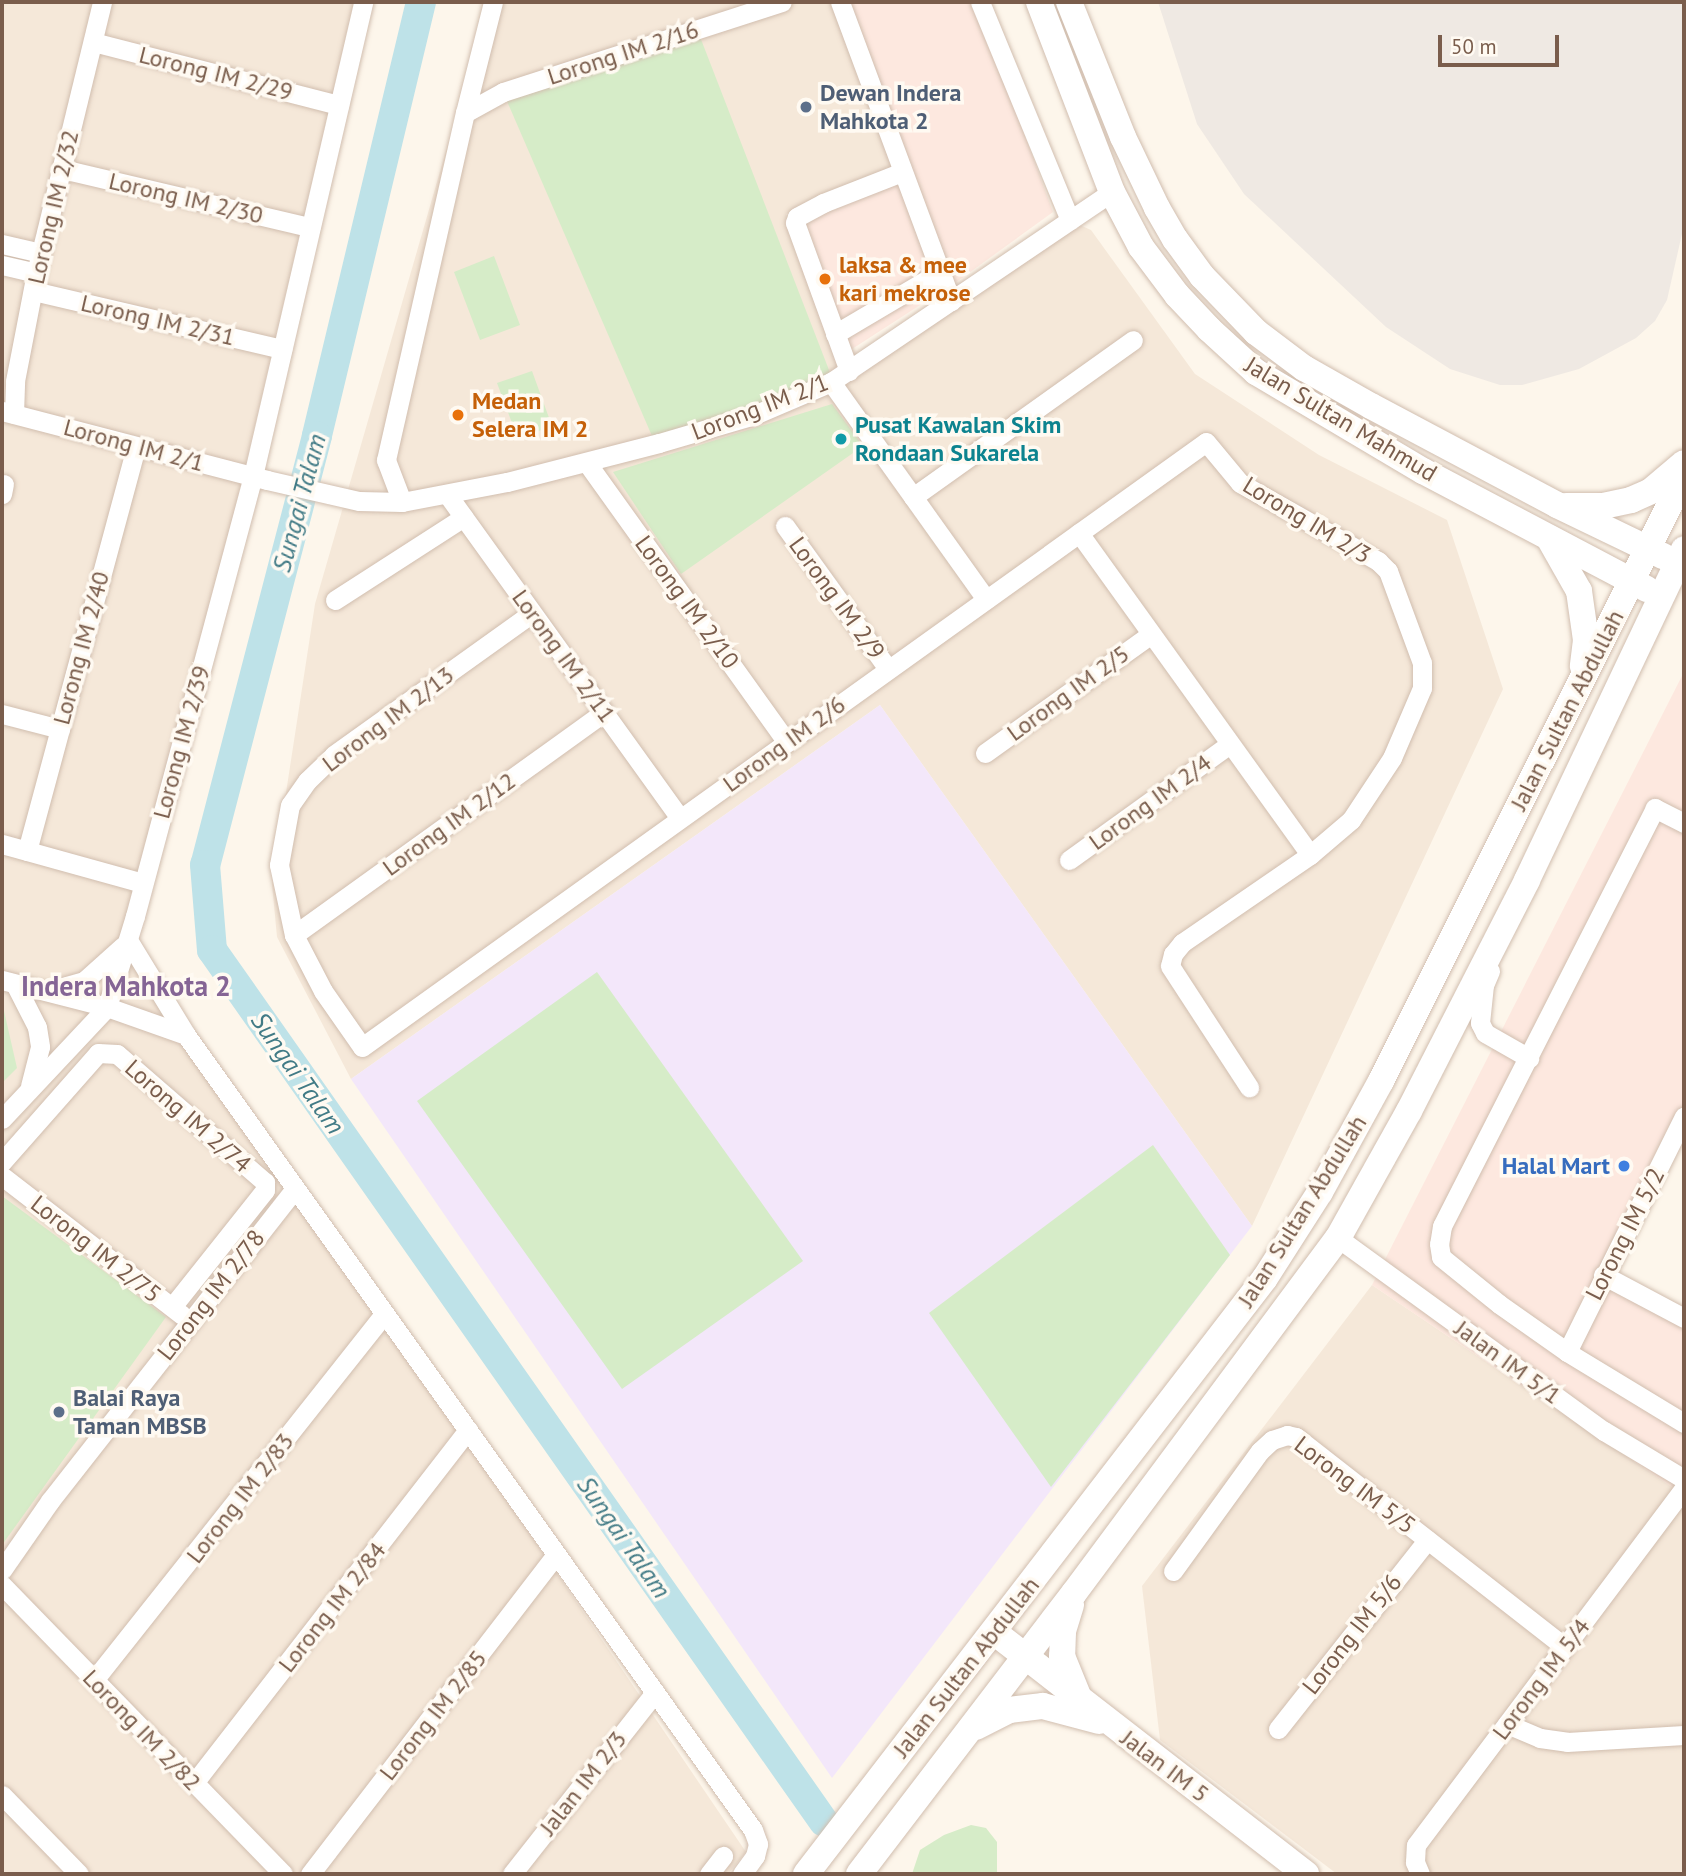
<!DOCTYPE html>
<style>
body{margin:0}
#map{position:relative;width:1686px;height:1876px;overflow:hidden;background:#fdf6eb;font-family:"PT Sans",sans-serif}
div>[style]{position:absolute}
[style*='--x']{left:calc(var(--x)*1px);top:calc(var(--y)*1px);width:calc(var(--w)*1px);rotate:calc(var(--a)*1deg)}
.residential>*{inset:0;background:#f5e8d9}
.commercial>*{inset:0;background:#fde8df}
.industrial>*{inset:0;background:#efe9e3}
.education>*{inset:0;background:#f3e7fa}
.green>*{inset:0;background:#d6ecc8}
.river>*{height:30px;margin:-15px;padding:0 15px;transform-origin:15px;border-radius:15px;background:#bee2e8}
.roads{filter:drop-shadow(0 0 2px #d1beaf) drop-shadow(0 0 2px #d1beaf)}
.street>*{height:19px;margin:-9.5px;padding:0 9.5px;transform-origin:9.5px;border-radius:9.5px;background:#fff}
.secondary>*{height:26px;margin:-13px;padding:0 13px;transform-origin:13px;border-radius:13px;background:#fff}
.dots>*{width:19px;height:19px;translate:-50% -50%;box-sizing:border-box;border:4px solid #fffaf2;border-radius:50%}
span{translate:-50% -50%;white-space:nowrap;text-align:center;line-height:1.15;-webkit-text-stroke:7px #fffaf2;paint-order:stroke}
.street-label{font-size:24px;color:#7a5d4c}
.service-label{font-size:24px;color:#4e5e75;font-weight:700}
.left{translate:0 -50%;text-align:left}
.food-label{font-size:24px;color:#c56008;font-weight:700}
.culture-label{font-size:24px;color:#0d838f;font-weight:700}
.shop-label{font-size:24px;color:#366cbe;font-weight:700}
.right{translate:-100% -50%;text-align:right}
.water-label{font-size:26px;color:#427b86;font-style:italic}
.quarter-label{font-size:28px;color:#856595;font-weight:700}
.frame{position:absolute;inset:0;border:4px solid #7a5d4c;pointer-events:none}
.scale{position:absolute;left:1438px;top:35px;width:121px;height:32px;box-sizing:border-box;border:4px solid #7a5d4c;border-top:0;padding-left:9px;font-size:21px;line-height:24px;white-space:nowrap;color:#7a5d4c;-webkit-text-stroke:5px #fffaf2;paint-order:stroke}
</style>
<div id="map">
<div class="residential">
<div style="clip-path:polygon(2px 2px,354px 2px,135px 939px,194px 1039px,746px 1852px,728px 1874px,2px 1874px)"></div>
<div style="clip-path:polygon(489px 2px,833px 2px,898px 170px,786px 214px,845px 369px,1066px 219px,1091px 230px,1195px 374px,1319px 455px,1447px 520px,1503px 689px,1252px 1226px,880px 705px,351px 1079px,277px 937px,272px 884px,315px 604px)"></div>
<div style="clip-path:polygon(1372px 1285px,1684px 1495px,1684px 1874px,1337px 1874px,1160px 1740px,1142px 1586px)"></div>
</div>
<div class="commercial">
<div style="clip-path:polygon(845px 2px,976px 2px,1053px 212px,962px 278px,835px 360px,785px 222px,910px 171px)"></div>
<div style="clip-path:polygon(1684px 672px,1684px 1138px,1615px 1272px,1684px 1307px,1684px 1495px,1372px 1285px)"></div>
</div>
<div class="industrial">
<div style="clip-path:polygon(1158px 2px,1684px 2px,1684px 225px,1667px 300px,1655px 321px,1636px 338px,1579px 369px,1522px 385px,1500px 385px,1450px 369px,1386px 327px,1244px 194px,1197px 124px)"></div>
</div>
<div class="education">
<div style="clip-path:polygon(880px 705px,1252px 1226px,832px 1778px,351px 1079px)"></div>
</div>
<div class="green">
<div style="clip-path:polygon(697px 29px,834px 383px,652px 436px,503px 92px)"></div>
<div style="clip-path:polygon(494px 256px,520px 325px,480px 340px,454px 272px)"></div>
<div style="clip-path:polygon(532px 371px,552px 426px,518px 439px,497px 383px)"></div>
<div style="clip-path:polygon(832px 404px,863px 446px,681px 574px,613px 472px)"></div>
<div style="clip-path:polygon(597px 972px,803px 1261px,622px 1389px,417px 1101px)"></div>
<div style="clip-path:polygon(2px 1002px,17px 1068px,2px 1083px)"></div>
<div style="clip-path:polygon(1153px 1145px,1230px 1255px,1051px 1487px,929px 1313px)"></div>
<div style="clip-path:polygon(2px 1196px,166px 1317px,2px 1545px)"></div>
<div style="clip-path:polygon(971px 1825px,986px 1828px,997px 1842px,997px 1874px,912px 1874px,920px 1850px,944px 1835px)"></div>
</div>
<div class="river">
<div style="--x:421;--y:2;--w:446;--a:103.5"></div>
<div style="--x:317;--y:436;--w:443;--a:104.6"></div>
<div style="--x:205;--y:865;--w:85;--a:85.3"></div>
<div style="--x:212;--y:950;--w:1065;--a:54.94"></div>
</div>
<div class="roads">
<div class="street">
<div style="--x:493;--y:2;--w:114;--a:104.2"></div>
<div style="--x:465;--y:113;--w:43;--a:-28.9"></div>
<div style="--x:503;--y:92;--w:293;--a:-17.9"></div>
<div style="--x:840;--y:2;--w:319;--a:69.6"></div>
<div style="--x:980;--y:2;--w:236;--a:67.6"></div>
<div style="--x:93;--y:42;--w:254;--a:14.4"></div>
<div style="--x:62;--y:169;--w:255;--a:13.2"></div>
<div style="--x:2;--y:244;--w:40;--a:13"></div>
<div style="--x:2;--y:265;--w:35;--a:13"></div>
<div style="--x:33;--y:291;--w:256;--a:13.1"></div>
<div style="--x:835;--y:334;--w:122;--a:-30.6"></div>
<div style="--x:849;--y:371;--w:158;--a:-110"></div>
<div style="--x:795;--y:223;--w:6;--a:-72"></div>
<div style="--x:797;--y:217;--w:30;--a:-28"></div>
<div style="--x:823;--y:203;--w:85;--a:-21.4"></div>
<div style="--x:831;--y:382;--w:267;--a:54.5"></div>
<div style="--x:2;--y:411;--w:274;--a:14.6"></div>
<div style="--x:267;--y:480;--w:94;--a:12.9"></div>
<div style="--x:359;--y:501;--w:43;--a:1.3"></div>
<div style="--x:402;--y:502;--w:107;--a:-10.8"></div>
<div style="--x:507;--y:482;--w:157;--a:-14.4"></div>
<div style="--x:659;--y:443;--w:99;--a:-16.4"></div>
<div style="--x:754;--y:415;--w:84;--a:-23.2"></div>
<div style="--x:831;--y:382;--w:339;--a:-34.1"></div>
<div style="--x:14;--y:414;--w:33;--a:-88"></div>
<div style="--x:15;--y:381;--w:110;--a:-79"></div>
<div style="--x:36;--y:273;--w:279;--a:-76.3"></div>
<div style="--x:587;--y:463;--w:343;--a:54.4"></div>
<div style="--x:2;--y:494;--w:10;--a:-79"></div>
<div style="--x:447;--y:494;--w:399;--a:54.3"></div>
<div style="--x:913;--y:497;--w:270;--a:-35.5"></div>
<div style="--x:402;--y:502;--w:45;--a:-110.9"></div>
<div style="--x:386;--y:460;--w:356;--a:-77.2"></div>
<div style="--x:785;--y:526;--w:176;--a:54.2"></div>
<div style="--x:1079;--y:533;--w:396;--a:54.3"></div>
<div style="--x:335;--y:600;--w:153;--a:-32.8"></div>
<div style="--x:532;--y:613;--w:244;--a:144.4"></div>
<div style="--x:334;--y:755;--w:37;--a:136"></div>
<div style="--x:307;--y:781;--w:29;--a:125"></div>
<div style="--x:290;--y:805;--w:61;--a:100.4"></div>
<div style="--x:279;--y:865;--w:72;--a:77.9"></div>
<div style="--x:294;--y:935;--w:63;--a:62.6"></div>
<div style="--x:323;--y:991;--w:68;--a:55.1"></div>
<div style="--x:362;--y:1047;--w:1038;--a:-35.63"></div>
<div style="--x:1206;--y:442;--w:53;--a:50.3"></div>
<div style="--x:1240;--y:483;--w:159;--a:29.5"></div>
<div style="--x:1378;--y:561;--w:14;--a:45"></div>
<div style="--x:1388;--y:571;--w:98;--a:69.7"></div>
<div style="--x:1422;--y:663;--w:25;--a:90"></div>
<div style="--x:1422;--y:688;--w:76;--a:113.2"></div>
<div style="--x:1392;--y:758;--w:74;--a:123.5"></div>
<div style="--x:1351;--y:820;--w:54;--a:139.5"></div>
<div style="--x:1310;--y:855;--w:155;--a:145.5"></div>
<div style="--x:1182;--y:943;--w:14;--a:129"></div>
<div style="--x:1173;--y:954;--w:12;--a:104"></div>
<div style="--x:1170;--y:966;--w:145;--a:56.9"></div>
<div style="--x:2;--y:714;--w:60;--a:14.5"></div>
<div style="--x:985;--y:753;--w:204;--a:-35.6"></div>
<div style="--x:1684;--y:823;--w:33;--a:-153"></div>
<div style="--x:1655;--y:808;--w:469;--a:117"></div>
<div style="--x:1442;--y:1226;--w:18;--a:99"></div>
<div style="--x:1439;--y:1244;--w:13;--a:81"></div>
<div style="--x:1441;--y:1257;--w:75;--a:39"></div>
<div style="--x:1499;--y:1304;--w:83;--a:35.2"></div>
<div style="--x:1567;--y:1352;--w:137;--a:31.3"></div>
<div style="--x:2;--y:844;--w:146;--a:15.5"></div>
<div style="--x:27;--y:851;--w:419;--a:-74.9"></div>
<div style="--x:1069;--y:860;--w:198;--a:-35.8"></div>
<div style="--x:294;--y:935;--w:382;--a:-35.7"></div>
<div style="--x:128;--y:940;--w:111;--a:58.6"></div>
<div style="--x:186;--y:1035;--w:976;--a:54.5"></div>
<div style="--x:753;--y:1830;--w:15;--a:70"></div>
<div style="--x:758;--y:1844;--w:12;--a:104"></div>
<div style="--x:755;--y:1856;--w:22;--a:126"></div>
<div style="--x:1490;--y:971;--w:15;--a:113"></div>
<div style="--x:1484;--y:985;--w:38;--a:96"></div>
<div style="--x:1480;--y:1023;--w:11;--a:63"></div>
<div style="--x:1485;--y:1033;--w:51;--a:29.6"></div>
<div style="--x:2;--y:980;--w:108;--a:14.4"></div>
<div style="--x:107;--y:1007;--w:84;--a:19.5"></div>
<div style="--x:15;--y:984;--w:48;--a:62.9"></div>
<div style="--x:37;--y:1027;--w:20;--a:81"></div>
<div style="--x:40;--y:1047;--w:40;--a:104.4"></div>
<div style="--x:49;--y:991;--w:36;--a:-16"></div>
<div style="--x:84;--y:981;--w:52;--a:-41.9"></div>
<div style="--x:2;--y:1119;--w:154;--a:-46.8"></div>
<div style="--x:107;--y:1007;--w:95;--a:-72.9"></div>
<div style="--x:135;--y:916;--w:456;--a:-75"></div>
<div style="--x:253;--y:476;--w:487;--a:-76.9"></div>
<div style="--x:2;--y:1162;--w:145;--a:-48.6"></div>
<div style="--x:98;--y:1053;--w:19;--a:3"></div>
<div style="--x:117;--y:1054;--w:196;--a:40.9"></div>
<div style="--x:265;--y:1182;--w:8;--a:90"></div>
<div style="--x:265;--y:1190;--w:149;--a:128.5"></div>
<div style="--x:2;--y:1176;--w:227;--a:37.7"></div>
<div style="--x:1338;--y:1238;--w:329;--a:36"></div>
<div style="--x:1604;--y:1431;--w:93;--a:31"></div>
<div style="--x:1603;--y:1275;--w:92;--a:28"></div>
<div style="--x:1567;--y:1352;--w:263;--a:-63.6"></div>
<div style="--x:2;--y:1570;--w:84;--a:-55.2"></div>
<div style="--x:50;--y:1501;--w:397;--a:-51.9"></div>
<div style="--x:1173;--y:1571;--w:148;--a:-54.1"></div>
<div style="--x:1260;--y:1451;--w:16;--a:-43"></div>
<div style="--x:1272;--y:1440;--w:16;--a:-18"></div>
<div style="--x:1287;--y:1435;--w:9;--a:13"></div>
<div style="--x:1296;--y:1437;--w:341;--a:38"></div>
<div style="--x:2;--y:1585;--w:403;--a:45.8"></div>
<div style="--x:94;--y:1680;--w:467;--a:-51.6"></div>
<div style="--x:1507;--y:1724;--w:36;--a:23"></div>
<div style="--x:1540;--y:1738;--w:27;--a:8"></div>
<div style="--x:1567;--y:1742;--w:117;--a:-3.4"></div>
<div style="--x:1278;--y:1729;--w:241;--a:-51.7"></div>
<div style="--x:194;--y:1783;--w:447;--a:-52.2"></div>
<div style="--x:2;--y:1795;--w:110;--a:45.7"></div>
<div style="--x:310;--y:1874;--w:403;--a:-52.4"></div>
<div style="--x:512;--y:1874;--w:231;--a:-51.8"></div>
<div style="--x:709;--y:1874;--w:23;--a:-52"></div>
<div style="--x:1420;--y:1874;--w:13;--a:-113"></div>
<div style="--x:1415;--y:1862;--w:17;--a:-87"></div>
<div style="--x:1416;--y:1845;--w:446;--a:-53.1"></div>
</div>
<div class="secondary">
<div style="--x:1039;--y:2;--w:204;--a:69"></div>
<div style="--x:1112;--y:192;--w:62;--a:62.2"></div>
<div style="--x:1141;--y:247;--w:60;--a:53.1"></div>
<div style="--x:1177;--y:295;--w:47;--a:46.7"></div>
<div style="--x:1209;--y:329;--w:64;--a:42.5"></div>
<div style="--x:1256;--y:372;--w:194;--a:30.7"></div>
<div style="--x:1423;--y:471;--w:253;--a:27.8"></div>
<div style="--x:1069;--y:2;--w:145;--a:68.2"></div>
<div style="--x:1123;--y:137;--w:79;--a:64.4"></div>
<div style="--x:1157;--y:208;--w:36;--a:60"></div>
<div style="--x:1175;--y:239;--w:46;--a:53.9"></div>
<div style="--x:1202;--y:276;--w:78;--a:46"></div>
<div style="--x:1256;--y:332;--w:60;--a:36.9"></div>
<div style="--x:1304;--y:368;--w:77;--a:29.6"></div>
<div style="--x:1371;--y:406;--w:211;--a:28"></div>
<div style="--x:1557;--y:505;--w:118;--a:25.7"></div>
<div style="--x:1566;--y:506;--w:37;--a:0"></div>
<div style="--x:1603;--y:506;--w:29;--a:-12"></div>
<div style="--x:1631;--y:500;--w:22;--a:-24"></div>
<div style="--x:1651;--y:491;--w:43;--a:-40.3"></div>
<div style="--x:1549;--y:538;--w:61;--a:60.5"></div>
<div style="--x:1579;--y:591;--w:49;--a:81.9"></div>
<div style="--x:1586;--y:640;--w:26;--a:97"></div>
<div style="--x:1071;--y:1605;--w:28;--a:107"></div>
<div style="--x:1063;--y:1632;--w:24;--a:92"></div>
<div style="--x:1062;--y:1656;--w:45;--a:68"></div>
<div style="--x:994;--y:1632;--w:395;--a:37.8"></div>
<div style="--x:976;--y:1727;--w:37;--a:-27"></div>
<div style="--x:1009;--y:1710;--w:34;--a:-7"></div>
<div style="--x:1043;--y:1706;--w:58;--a:15"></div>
<div style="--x:806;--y:1874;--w:752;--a:-52.4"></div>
<div style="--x:1265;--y:1278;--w:102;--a:-57.4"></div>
<div style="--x:1320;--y:1192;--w:127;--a:-61.2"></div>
<div style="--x:1381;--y:1081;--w:677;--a:-63.4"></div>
<div style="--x:859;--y:1874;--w:354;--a:-52.6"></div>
<div style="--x:1074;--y:1593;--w:442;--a:-53.4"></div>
<div style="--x:1338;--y:1238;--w:145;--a:-60.8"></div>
<div style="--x:1409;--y:1111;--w:259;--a:-62.9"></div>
<div style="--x:1527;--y:880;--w:366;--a:-64.6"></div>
</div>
</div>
<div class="dots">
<div style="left:806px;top:107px;background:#5c6f8a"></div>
<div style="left:825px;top:279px;background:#e8710a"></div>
<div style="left:458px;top:415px;background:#e8710a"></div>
<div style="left:841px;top:439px;background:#0f9aa8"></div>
<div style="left:1624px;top:1166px;background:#3f7fe0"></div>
<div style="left:59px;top:1412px;background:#5c6f8a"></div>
</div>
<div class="street-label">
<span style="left:623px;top:53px;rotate:-18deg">Lorong IM 2/16</span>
<span style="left:216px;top:73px;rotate:14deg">Lorong IM 2/29</span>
<span style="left:186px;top:198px;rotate:13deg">Lorong IM 2/30</span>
<span style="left:53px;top:207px;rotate:-77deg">Lorong IM 2/32</span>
<span style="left:158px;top:320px;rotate:13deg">Lorong IM 2/31</span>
<span style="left:760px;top:407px;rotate:-21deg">Lorong IM 2/1</span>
<span style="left:1341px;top:419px;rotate:31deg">Jalan Sultan Mahmud</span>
<span style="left:134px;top:445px;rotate:15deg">Lorong IM 2/1</span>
<span style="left:1307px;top:520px;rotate:31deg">Lorong IM 2/3</span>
<span style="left:837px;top:598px;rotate:54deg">Lorong IM 2/9</span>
<span style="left:687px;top:602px;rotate:54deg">Lorong IM 2/10</span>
<span style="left:81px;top:648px;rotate:-75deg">Lorong IM 2/40</span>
<span style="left:564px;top:656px;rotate:54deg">Lorong IM 2/11</span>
<span style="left:1068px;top:693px;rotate:-36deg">Lorong IM 2/5</span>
<span style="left:1567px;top:710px;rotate:-63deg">Jalan Sultan Abdullah</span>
<span style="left:388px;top:719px;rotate:-37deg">Lorong IM 2/13</span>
<span style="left:181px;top:742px;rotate:-75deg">Lorong IM 2/39</span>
<span style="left:784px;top:744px;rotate:-36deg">Lorong IM 2/6</span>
<span style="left:1150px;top:802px;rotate:-36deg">Lorong IM 2/4</span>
<span style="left:449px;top:824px;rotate:-36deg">Lorong IM 2/12</span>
<span style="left:188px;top:1116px;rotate:41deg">Lorong IM 2/74</span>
<span style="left:1302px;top:1211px;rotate:-58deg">Jalan Sultan Abdullah</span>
<span style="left:1625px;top:1234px;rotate:-63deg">Lorong IM 5/2</span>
<span style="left:96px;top:1249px;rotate:38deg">Lorong IM 2/75</span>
<span style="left:211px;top:1295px;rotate:-52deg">Lorong IM 2/78</span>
<span style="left:1508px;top:1362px;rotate:36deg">Jalan IM 5/1</span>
<span style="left:1355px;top:1485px;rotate:37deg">Lorong IM 5/5</span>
<span style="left:240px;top:1498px;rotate:-52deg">Lorong IM 2/83</span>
<span style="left:332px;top:1607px;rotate:-52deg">Lorong IM 2/84</span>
<span style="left:1352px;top:1634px;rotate:-52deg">Lorong IM 5/6</span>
<span style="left:966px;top:1667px;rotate:-52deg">Jalan Sultan Abdullah</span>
<span style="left:1541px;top:1679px;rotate:-53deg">Lorong IM 5/4</span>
<span style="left:433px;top:1715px;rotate:-52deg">Lorong IM 2/85</span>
<span style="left:142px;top:1730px;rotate:46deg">Lorong IM 2/82</span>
<span style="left:1165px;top:1766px;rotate:37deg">Jalan IM 5</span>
<span style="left:583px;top:1783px;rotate:-52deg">Jalan IM 2/3</span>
</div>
<div class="service-label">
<span class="left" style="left:820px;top:107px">Dewan Indera<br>Mahkota 2</span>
<span class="left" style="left:73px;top:1412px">Balai Raya<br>Taman MBSB</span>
</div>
<div class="food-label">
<span class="left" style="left:839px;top:279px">laksa &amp; mee<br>kari mekrose</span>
<span class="left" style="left:472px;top:415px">Medan<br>Selera IM 2</span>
</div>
<div class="culture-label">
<span class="left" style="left:855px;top:439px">Pusat Kawalan Skim<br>Rondaan Sukarela</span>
</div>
<div class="shop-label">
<span class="right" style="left:1610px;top:1166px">Halal Mart</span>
</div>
<div class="water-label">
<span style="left:299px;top:503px;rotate:-75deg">Sungai Talam</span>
<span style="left:298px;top:1073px;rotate:55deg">Sungai Talam</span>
<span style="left:624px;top:1537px;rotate:55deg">Sungai Talam</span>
</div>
<div class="quarter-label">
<span style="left:126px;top:986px">Indera Mahkota 2</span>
</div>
<div class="frame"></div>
<div class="scale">50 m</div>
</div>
